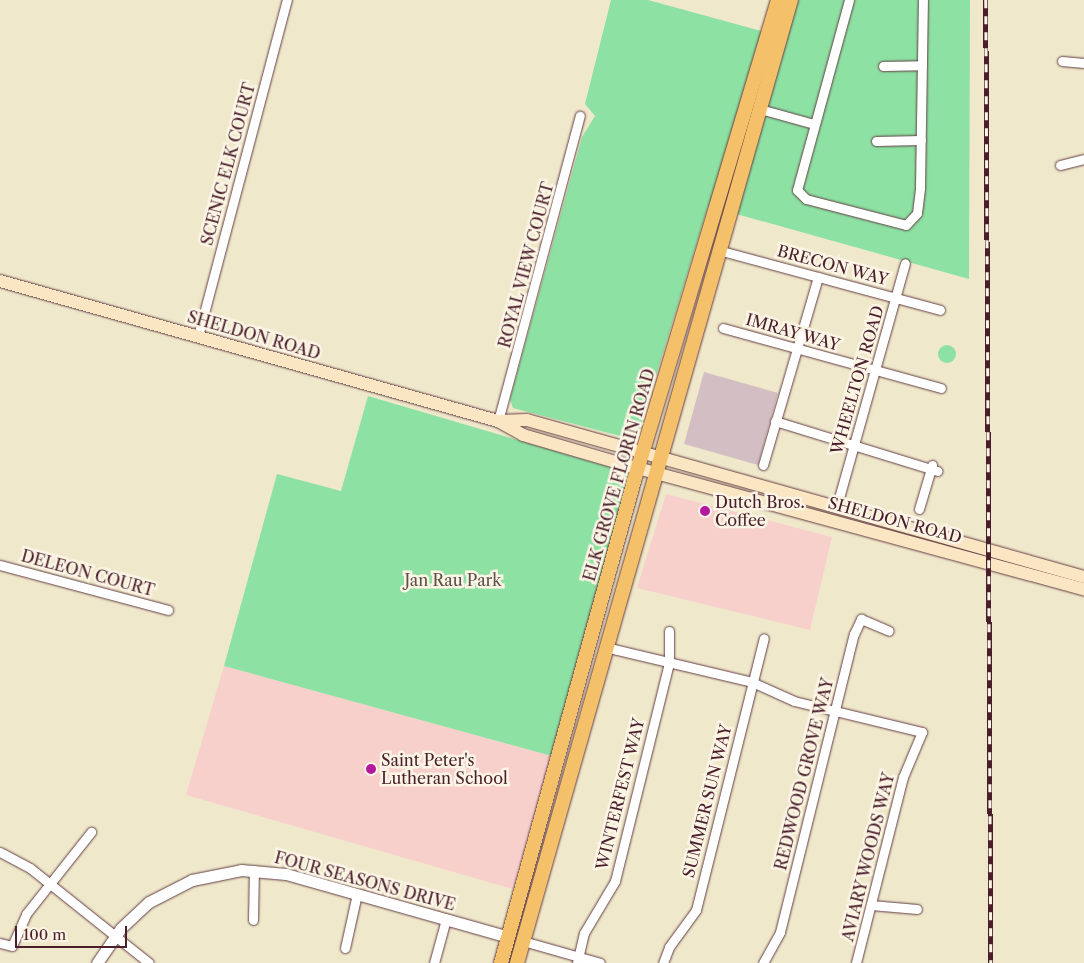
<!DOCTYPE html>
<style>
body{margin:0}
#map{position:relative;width:1084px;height:963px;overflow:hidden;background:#f0e8cb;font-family:"Libre Caslon Text",serif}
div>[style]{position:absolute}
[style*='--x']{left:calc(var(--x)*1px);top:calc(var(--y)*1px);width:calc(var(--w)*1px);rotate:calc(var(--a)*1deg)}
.built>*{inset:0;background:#f7d0cc}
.industrial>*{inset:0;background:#d2bec3}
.green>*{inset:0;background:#8de1a3}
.round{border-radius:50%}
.roads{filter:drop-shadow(0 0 1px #633d43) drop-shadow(0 0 1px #633d43)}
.minor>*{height:9px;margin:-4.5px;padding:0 4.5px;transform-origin:4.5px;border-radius:4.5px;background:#fff}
.tertiary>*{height:11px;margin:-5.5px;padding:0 5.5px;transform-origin:5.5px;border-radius:5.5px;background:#fff}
.secondary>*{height:12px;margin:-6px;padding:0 6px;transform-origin:6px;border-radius:6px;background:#fbe6c3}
.primary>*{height:14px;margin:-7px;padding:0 7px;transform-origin:7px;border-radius:7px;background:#f4c16a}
.rail>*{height:4.5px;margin-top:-2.25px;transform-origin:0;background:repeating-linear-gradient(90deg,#fcf5e5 0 8px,#4a1f2b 0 16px);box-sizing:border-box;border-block:1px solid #4a1f2b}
.dots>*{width:14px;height:14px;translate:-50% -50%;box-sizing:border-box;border:2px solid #fcf5e5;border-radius:50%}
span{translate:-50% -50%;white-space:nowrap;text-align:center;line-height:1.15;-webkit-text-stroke:5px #fcf5e5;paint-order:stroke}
.street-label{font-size:16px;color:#4a1f2b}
.poi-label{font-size:16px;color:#4a1f2b}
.left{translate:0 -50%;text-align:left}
.park-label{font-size:16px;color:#5b5049}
.scale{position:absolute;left:15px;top:926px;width:112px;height:22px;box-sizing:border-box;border:2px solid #4a1f2b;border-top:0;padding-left:6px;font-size:15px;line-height:18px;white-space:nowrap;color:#4a1f2b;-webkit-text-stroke:4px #fcf5e5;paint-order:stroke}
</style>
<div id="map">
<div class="built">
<div style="clip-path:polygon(666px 494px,832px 537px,810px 630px,637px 588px)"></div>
<div style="clip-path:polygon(224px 666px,552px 756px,513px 889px,186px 795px)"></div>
</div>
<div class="industrial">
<div style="clip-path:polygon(704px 372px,778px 393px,758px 465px,684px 444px)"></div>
</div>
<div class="green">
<div style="clip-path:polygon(611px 0,648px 0,765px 32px,775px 0,970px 0,969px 279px,708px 206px,639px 431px,624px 437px,513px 408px,510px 399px,582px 137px,595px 116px,585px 104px)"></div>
<div class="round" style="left:938px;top:345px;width:18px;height:18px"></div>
<div style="clip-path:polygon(368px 396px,630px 473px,552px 756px,224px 666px,277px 474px,341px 491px)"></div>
</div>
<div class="roads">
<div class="minor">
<div style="--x:849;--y:0;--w:197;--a:105.3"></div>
<div style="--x:797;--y:190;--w:13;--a:45"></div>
<div style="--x:806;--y:199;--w:103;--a:14.6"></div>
<div style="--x:906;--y:225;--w:16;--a:-47"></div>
<div style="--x:917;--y:213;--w:26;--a:-83"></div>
<div style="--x:920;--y:187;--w:187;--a:-89.1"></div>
<div style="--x:1062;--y:61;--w:22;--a:5"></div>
<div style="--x:883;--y:66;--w:39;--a:-1"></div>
<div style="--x:760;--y:109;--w:56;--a:15.5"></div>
<div style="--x:876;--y:141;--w:45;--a:-1.3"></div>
<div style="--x:1060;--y:165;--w:25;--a:-14"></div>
<div style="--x:718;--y:250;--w:230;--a:15.1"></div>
<div style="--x:723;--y:328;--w:226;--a:15.4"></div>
<div style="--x:198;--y:336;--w:348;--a:-75.2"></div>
<div style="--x:498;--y:421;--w:316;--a:-75"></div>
<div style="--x:775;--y:421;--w:170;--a:17.1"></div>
<div style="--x:763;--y:465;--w:196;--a:-73.7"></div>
<div style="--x:837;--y:505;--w:251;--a:-74.3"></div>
<div style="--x:919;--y:509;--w:46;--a:-73.5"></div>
<div style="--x:0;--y:565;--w:174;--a:15"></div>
<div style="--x:605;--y:647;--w:151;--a:13.4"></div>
<div style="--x:752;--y:682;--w:46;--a:24.3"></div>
<div style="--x:794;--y:701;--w:132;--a:13.6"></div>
<div style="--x:922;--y:732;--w:49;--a:112.9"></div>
<div style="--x:903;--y:777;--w:192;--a:104.2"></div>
<div style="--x:0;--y:852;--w:34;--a:28"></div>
<div style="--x:30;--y:868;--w:152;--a:38.6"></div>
<div style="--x:871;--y:905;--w:46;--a:5"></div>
<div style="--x:253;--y:920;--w:50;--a:-88.9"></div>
<div style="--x:523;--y:941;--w:80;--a:15.9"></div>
<div style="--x:0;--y:943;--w:12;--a:14"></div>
<div style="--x:12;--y:946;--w:35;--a:-66"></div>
<div style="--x:26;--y:914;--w:105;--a:-51.6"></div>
<div style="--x:345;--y:948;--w:55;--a:-77.5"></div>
<div style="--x:434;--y:963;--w:46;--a:-74.7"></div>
<div style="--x:577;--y:963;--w:31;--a:-77"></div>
<div style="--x:584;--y:933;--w:61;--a:-59.2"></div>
<div style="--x:615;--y:881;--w:226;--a:-76.1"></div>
<div style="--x:669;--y:662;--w:31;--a:-90"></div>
<div style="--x:663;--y:963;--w:17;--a:-69"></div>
<div style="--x:669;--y:947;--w:46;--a:-53.9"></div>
<div style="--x:696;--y:910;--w:280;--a:-76"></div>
<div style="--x:763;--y:963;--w:35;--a:-61"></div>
<div style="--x:780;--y:932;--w:307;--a:-76.1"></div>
<div style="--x:854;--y:634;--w:17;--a:-65"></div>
<div style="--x:861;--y:619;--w:30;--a:23"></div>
</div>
<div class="tertiary">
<div style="--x:97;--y:963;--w:42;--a:-55.6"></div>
<div style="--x:121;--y:928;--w:38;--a:-43"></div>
<div style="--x:149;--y:902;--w:48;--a:-27.1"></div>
<div style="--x:192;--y:880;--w:50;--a:-11.5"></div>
<div style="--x:241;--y:870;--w:45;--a:5.1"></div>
<div style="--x:286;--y:874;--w:231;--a:15.8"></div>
</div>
<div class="secondary">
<div style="--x:0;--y:281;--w:517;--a:15.7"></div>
<div style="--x:498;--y:421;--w:29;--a:29"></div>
<div style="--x:523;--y:435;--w:100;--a:16.3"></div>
<div style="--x:619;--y:463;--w:482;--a:15.2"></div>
<div style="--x:498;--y:421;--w:29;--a:-2"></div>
<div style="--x:527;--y:420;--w:579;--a:15.74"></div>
</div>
<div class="primary">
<div style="--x:501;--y:963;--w:500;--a:-74.57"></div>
<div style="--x:634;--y:481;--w:502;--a:-73.33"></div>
<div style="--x:517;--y:963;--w:1001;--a:-74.12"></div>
</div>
</div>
<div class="rail">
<div style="--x:986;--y:0;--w:963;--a:89.7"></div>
</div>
<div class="dots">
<div style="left:705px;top:511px;background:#b5179e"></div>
<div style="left:371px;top:769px;background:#b5179e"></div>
</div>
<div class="street-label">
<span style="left:228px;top:164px;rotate:-75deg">SCENIC ELK COURT</span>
<span style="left:526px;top:265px;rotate:-75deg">ROYAL VIEW COURT</span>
<span style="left:833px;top:265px;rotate:15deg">BRECON WAY</span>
<span style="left:793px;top:332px;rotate:16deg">IMRAY WAY</span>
<span style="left:254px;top:335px;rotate:16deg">SHELDON ROAD</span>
<span style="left:857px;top:380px;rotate:-74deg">WHEELTON ROAD</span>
<span style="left:619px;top:475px;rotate:-74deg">ELK GROVE FLORIN ROAD</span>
<span style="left:895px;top:520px;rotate:15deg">SHELDON ROAD</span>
<span style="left:88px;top:573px;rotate:15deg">DELEON COURT</span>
<span style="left:804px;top:774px;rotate:-76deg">REDWOOD GROVE WAY</span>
<span style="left:620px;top:794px;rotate:-76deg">WINTERFEST WAY</span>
<span style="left:707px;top:801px;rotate:-76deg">SUMMER SUN WAY</span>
<span style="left:868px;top:857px;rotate:-76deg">AVIARY WOODS WAY</span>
<span style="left:365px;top:881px;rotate:15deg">FOUR SEASONS DRIVE</span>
</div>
<div class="poi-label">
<span class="left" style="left:715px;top:511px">Dutch Bros.<br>Coffee</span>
<span class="left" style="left:381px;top:769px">Saint Peter's<br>Lutheran School</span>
</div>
<div class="park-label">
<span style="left:453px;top:580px">Jan Rau Park</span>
</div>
<div class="scale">100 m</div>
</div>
